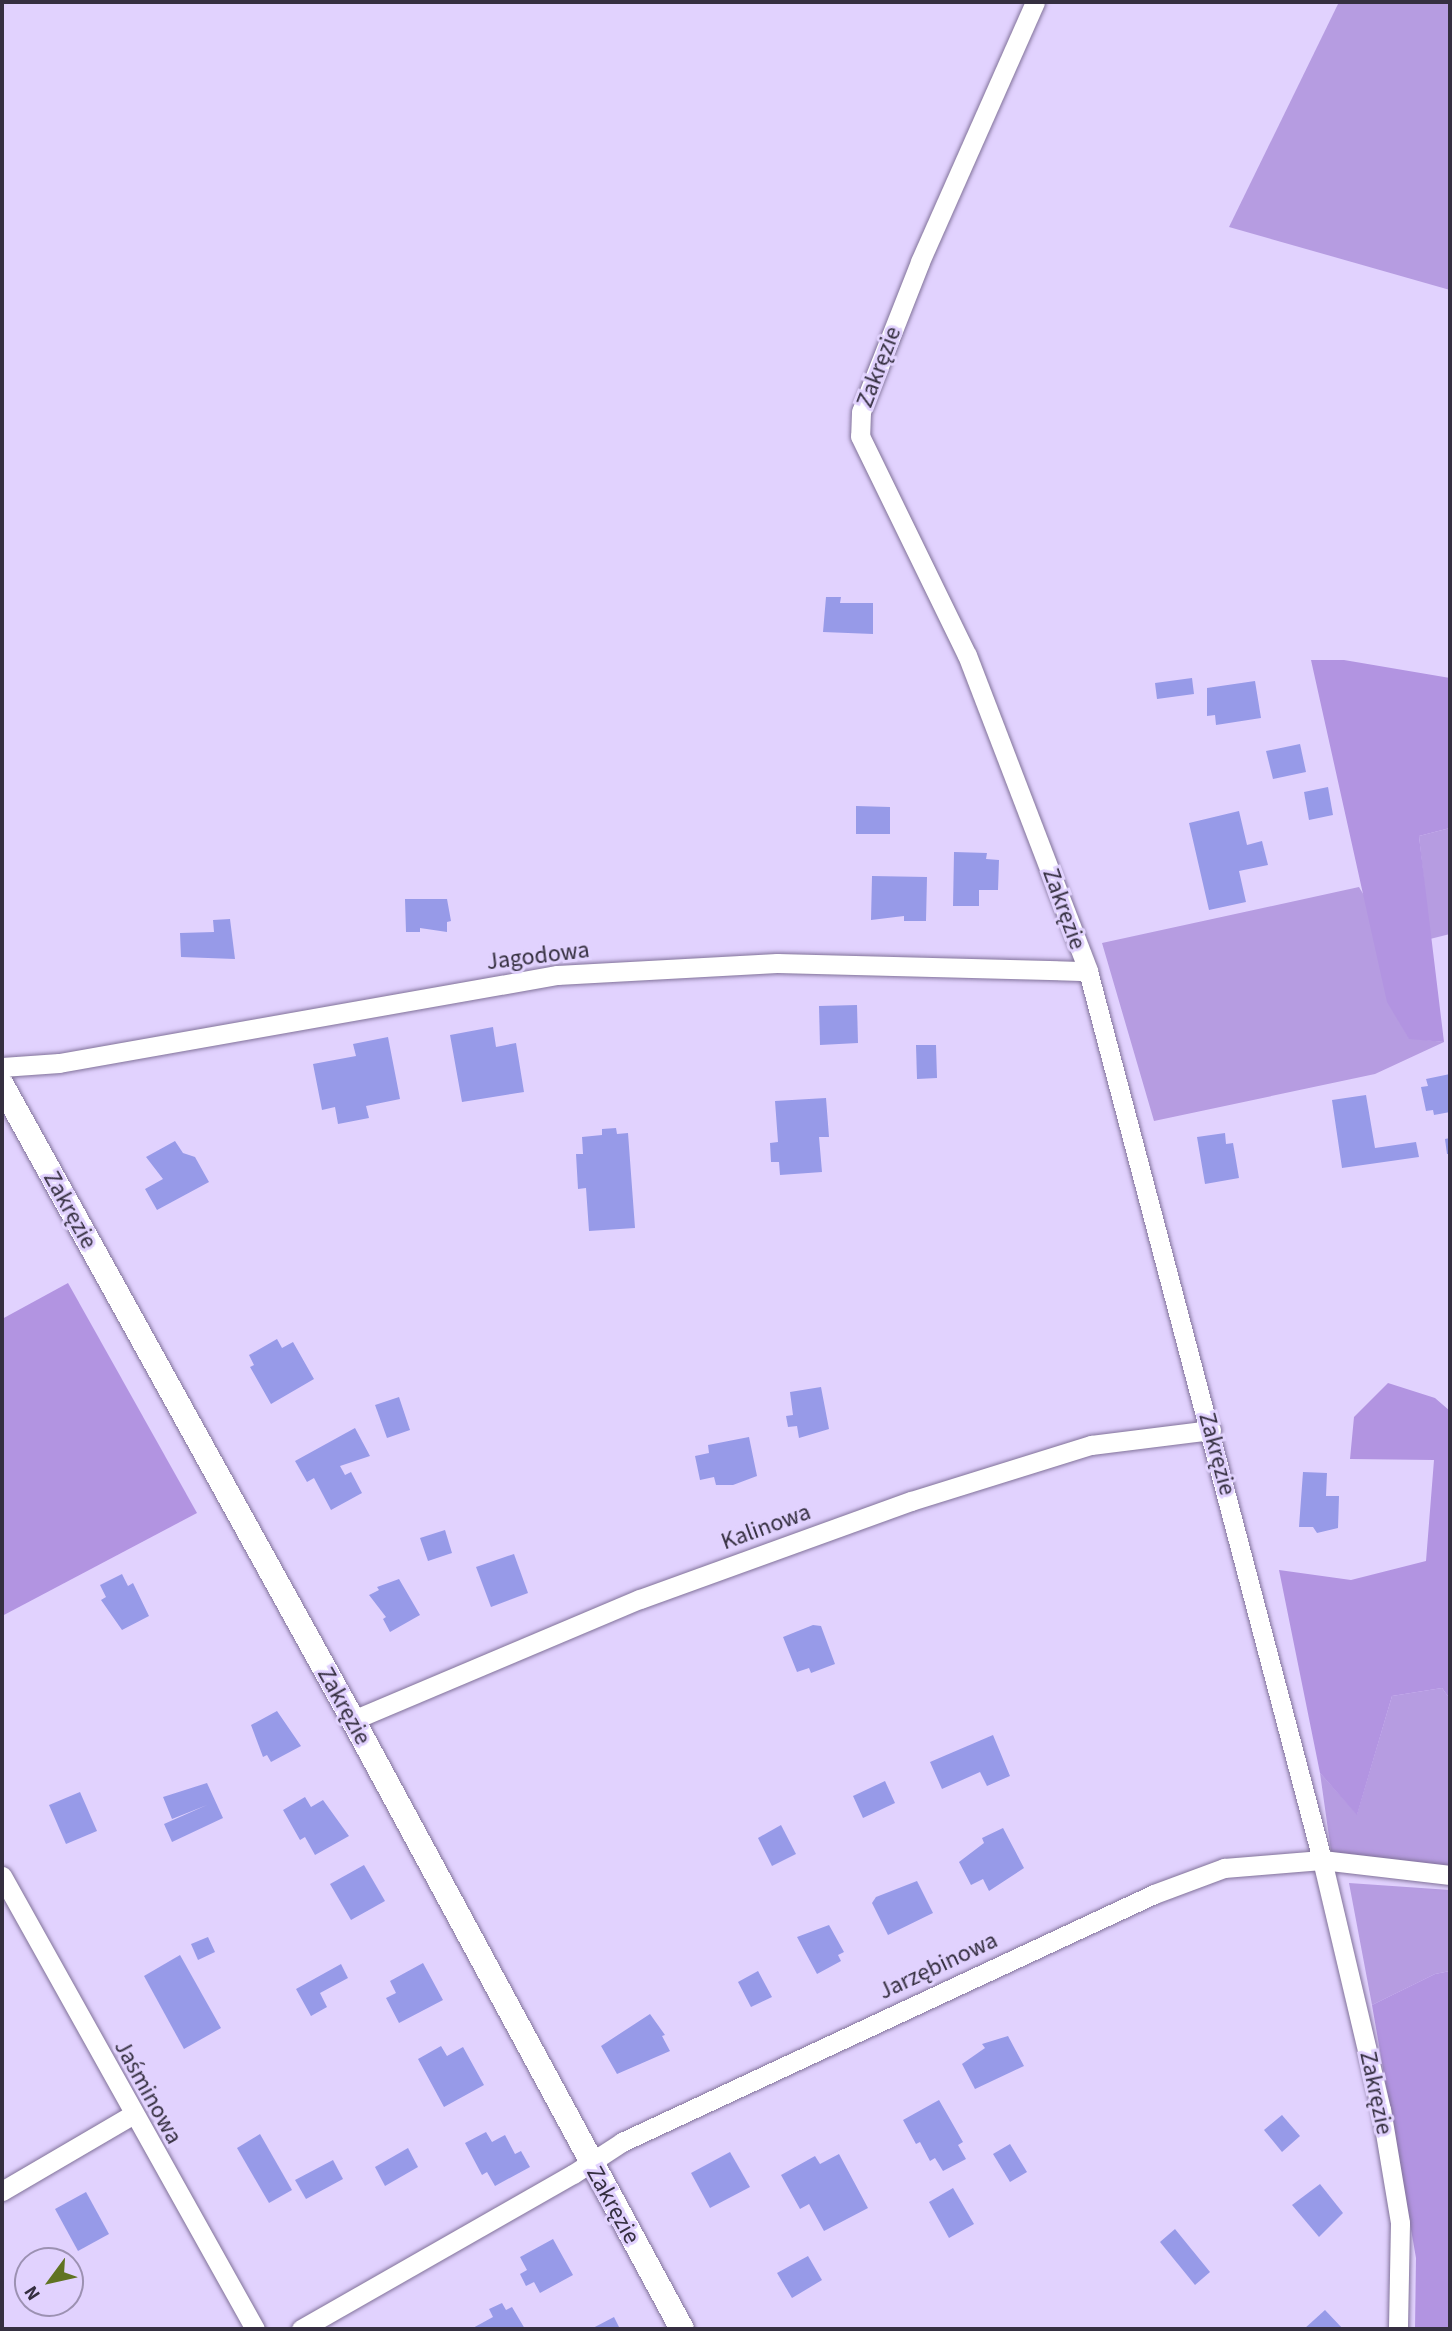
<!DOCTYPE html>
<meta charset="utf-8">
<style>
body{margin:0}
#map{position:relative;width:1452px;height:2331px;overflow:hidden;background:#e1d2fe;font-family:"Source Sans 3",sans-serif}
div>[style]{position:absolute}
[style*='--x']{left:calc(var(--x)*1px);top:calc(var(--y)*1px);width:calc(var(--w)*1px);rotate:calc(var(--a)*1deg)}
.green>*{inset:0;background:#b69ce1}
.forest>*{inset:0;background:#b294e1}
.building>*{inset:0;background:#979ae8}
.roads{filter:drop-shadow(0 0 2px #817299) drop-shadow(0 0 2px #817299)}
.minor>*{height:19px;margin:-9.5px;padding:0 9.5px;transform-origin:9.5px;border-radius:9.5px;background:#fff}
.tertiary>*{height:24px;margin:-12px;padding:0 12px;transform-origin:12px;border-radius:12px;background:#fff}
span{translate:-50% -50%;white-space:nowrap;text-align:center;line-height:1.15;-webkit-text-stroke:6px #e1d2fe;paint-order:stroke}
.street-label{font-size:24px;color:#352f40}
.frame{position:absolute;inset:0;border:4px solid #352f40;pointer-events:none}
.north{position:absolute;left:14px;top:2247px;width:70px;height:70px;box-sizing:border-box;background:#e1d2fe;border:2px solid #9c91b2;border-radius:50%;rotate:237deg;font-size:19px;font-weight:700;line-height:28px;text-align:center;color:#352f40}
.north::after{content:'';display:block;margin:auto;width:24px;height:32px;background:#607322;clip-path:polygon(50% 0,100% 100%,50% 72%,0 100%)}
</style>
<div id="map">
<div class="green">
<div style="clip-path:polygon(1339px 2px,1450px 2px,1450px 290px,1229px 227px)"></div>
<div style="clip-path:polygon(1450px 828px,1450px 934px,1430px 939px,1419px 836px)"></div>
<div style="clip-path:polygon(1359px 887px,1368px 902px,1388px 1002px,1409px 1038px,1444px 1042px,1375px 1074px,1154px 1121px,1102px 943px)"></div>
<div style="clip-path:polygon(1442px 1688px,1450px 1699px,1450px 1870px,1332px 1858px,1320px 1773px,1357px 1814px,1392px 1696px)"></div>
<div style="clip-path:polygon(1349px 1883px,1450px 1890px,1450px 1971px,1435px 1974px,1372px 2005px)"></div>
</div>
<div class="forest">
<div style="clip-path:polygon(1311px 660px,1344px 660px,1450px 678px,1450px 828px,1419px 836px,1444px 1042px,1409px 1039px,1387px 1002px)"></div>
<div style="clip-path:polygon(68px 1283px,197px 1513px,2px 1616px,2px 1319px)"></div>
<div style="clip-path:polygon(1388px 1383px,1435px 1398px,1450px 1411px,1450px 1699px,1442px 1688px,1392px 1696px,1357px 1815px,1320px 1773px,1279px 1570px,1351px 1580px,1426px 1561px,1434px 1460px,1350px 1459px,1354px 1417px)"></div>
<div style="clip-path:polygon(1450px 1971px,1450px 2329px,1415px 2329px,1416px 2258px,1372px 2005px,1435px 1974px)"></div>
</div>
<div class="building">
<div style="clip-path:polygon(826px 597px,841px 597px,840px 603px,873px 603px,873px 634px,823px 632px)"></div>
<div style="clip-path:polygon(1192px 678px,1194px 694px,1157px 699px,1155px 683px)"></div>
<div style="clip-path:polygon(1255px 681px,1261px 718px,1216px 725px,1215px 715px,1207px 716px,1207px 688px)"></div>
<div style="clip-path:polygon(1300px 744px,1306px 772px,1273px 779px,1266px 751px)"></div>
<div style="clip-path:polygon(1328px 787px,1333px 815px,1309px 820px,1304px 792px)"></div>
<div style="clip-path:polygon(856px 806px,890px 807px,890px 834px,856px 834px)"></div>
<div style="clip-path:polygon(1239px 811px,1247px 845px,1262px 841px,1268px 865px,1239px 871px,1246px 902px,1209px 910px,1189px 823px)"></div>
<div style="clip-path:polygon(954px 852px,987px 853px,986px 859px,999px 860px,998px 890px,979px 890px,979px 906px,953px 906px)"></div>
<div style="clip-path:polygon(872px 876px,927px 877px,926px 921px,904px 921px,904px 916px,871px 920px)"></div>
<div style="clip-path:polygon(405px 899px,447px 899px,451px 921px,447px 922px,447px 932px,420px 928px,420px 932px,406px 932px)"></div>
<div style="clip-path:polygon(230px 919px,235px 959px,181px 957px,180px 933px,214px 932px,213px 920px)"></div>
<div style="clip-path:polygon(857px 1005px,858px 1043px,820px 1045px,819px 1006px)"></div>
<div style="clip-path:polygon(493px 1027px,496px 1047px,516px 1043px,524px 1092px,462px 1102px,450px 1035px)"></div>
<div style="clip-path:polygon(388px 1037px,400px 1099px,366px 1106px,369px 1118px,338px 1124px,335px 1107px,322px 1110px,313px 1064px,356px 1056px,353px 1044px)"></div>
<div style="clip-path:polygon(916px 1045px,936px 1045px,937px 1078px,917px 1079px)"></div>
<div style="clip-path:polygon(1450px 1074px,1450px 1112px,1434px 1115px,1433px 1110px,1426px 1111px,1421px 1087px,1428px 1086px,1426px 1079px)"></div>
<div style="clip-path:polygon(1366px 1095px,1375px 1148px,1416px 1142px,1419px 1157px,1342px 1168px,1332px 1100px)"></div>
<div style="clip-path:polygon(826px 1098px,829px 1137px,819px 1137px,822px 1172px,780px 1175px,779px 1162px,771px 1162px,770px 1143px,778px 1142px,775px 1101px)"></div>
<div style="clip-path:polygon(616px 1128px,617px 1134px,628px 1133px,635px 1228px,589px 1231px,586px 1188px,578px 1189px,576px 1154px,583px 1154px,582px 1137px,602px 1135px,602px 1129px)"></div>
<div style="clip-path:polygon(1225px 1133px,1226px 1144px,1233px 1143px,1239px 1178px,1205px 1184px,1197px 1137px)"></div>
<div style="clip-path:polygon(1450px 1138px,1450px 1154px,1447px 1154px,1445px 1139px)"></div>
<div style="clip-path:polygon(175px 1141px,183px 1153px,195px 1157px,209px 1182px,157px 1210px,145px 1189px,163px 1179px,146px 1157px)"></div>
<div style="clip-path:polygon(277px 1339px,282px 1348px,293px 1342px,314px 1379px,271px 1404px,250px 1367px,254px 1365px,249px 1355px)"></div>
<div style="clip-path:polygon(821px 1387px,829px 1429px,799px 1438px,797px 1426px,788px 1427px,786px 1416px,793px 1415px,790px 1392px)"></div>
<div style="clip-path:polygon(399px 1397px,410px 1430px,387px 1438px,375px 1405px)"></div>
<div style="clip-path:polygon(355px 1428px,370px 1456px,340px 1466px,345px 1475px,351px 1472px,362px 1493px,331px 1510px,314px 1478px,307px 1482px,295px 1461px)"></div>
<div style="clip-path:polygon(749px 1437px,757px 1476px,733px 1485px,716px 1485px,714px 1477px,700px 1480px,695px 1456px,709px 1453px,708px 1445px)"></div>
<div style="clip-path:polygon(1303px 1472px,1327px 1473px,1326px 1496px,1339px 1496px,1338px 1528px,1317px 1533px,1313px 1527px,1299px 1527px)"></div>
<div style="clip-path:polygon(445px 1530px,452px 1553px,428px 1561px,420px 1538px)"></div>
<div style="clip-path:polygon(514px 1554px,528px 1593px,491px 1607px,476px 1567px)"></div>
<div style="clip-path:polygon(122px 1574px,128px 1586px,133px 1583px,149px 1616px,122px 1630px,101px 1600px,106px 1597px,100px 1585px)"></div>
<div style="clip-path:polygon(399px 1579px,420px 1615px,390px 1632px,383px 1619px,386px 1617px,369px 1595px,379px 1590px,377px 1587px)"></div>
<div style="clip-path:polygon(813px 1625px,821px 1626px,835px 1664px,811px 1673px,809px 1668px,797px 1672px,783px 1637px)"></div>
<div style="clip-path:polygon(277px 1711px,301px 1746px,271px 1762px,267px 1755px,263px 1757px,251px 1725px)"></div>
<div style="clip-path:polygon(993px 1735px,1010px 1776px,987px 1786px,980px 1772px,942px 1789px,930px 1762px)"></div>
<div style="clip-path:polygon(885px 1781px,895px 1803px,863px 1818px,853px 1796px)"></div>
<div style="clip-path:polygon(207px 1783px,223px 1818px,172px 1842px,164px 1824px,207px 1805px,172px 1819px,163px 1797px)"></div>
<div style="clip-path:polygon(80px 1792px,97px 1831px,66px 1844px,49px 1805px)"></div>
<div style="clip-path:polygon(305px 1797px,311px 1807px,323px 1800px,349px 1836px,315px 1855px,305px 1837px,300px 1840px,283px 1810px)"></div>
<div style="clip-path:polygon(781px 1825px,796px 1854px,772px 1866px,758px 1838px)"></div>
<div style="clip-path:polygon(1003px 1828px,1024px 1868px,989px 1891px,983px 1879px,971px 1885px,959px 1862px,984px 1843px,982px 1838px)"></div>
<div style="clip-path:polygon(364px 1865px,385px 1901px,351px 1920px,330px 1884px)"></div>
<div style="clip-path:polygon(917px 1881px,933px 1913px,888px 1935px,872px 1903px,876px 1897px)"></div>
<div style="clip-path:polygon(829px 1925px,844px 1952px,838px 1955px,841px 1961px,817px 1974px,797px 1937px)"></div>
<div style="clip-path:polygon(208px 1937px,215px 1952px,198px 1960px,191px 1944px)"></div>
<div style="clip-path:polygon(180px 1955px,221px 2028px,184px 2049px,144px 1976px)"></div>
<div style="clip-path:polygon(423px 1963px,443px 2000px,399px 2023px,386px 1998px,396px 1993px,390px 1981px)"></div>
<div style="clip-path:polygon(341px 1964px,348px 1978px,320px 1993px,327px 2007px,311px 2016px,296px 1989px)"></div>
<div style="clip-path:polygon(758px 1971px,772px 1997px,751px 2007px,738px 1982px)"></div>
<div style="clip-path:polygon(650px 2014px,665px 2035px,662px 2036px,670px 2051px,617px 2074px,601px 2046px)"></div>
<div style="clip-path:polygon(1008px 2036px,1024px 2066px,975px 2089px,962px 2064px,985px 2048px,982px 2044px)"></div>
<div style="clip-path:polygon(441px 2046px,447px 2056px,463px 2047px,484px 2085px,444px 2107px,418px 2059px)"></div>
<div style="clip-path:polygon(939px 2100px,963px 2142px,958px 2145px,966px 2159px,943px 2171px,935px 2158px,930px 2161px,920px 2142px,916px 2144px,903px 2120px)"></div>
<div style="clip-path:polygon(1282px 2115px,1300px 2136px,1282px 2152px,1264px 2130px)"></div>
<div style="clip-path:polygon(486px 2132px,492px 2142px,505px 2135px,515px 2154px,521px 2151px,530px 2167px,495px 2186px,487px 2172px,482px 2175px,465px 2143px)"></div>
<div style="clip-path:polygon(260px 2134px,292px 2190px,269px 2203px,237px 2148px)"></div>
<div style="clip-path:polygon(1010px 2144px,1027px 2172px,1010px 2182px,993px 2154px)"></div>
<div style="clip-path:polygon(408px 2148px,418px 2167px,385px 2186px,375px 2167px)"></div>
<div style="clip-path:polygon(730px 2152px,750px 2187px,710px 2208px,691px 2173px)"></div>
<div style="clip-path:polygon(839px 2154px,868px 2208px,824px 2231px,809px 2204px,800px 2209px,781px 2175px,815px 2156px,820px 2164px)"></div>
<div style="clip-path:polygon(333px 2160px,343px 2179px,306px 2199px,295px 2180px)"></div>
<div style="clip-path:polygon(1320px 2184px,1343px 2213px,1319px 2237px,1292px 2205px)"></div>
<div style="clip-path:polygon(953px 2188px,974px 2224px,949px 2238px,929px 2202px)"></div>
<div style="clip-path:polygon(86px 2192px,109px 2234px,78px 2251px,55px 2209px)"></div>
<div style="clip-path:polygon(1175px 2229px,1210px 2272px,1195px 2285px,1160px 2242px)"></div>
<div style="clip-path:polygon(553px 2239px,573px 2275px,540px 2293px,534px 2282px,526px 2286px,520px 2274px,527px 2270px,520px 2257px)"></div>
<div style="clip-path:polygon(808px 2256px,822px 2280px,792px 2298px,777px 2273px)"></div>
<div style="clip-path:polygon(502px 2303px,506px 2310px,512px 2307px,525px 2329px,471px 2329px,493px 2317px,489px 2309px)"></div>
<div style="clip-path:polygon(1325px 2310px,1343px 2329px,1304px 2329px)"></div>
<div style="clip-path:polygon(614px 2317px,620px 2329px,591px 2329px)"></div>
</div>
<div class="roads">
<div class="minor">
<div style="--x:1035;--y:2;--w:284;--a:113.9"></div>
<div style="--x:920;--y:262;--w:161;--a:111.5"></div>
<div style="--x:861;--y:412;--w:24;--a:92"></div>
<div style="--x:860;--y:436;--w:244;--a:64"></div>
<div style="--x:967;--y:655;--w:338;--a:69"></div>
<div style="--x:1088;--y:971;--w:919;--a:75.25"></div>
<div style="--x:1322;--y:1860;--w:256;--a:76.7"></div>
<div style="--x:1381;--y:2109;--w:116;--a:80.5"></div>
<div style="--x:1400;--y:2223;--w:106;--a:91.1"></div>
<div style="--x:2;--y:1067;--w:57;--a:-4"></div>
<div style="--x:59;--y:1063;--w:506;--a:-10.02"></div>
<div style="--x:557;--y:975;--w:220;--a:-3.1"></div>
<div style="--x:777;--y:963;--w:311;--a:1.5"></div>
<div style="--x:353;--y:1720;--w:311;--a:-22.9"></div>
<div style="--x:640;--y:1599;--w:288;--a:-19.9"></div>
<div style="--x:911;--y:1501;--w:189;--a:-17.3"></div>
<div style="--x:1091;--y:1445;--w:121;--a:-7.1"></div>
<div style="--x:2;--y:1876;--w:519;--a:60.82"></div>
<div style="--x:2;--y:2191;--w:151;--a:-30.3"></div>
<div style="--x:301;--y:2329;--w:313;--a:-29.7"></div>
<div style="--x:573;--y:2174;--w:59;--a:-33.1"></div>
<div style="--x:622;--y:2142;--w:587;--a:-24.99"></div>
<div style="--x:1154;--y:1894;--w:75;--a:-20.4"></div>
<div style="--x:1224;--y:1868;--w:98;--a:-4.7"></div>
<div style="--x:1322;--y:1860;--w:129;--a:6.7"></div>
</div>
<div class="tertiary">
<div style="--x:2;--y:1085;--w:726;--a:61.07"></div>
<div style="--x:353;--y:1720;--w:692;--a:61.62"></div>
</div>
</div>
<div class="street-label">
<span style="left:879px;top:367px;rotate:-69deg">Zakręzie</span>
<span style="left:1064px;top:909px;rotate:70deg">Zakręzie</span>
<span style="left:538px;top:956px;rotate:-7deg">Jagodowa</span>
<span style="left:70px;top:1210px;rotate:61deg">Zakręzie</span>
<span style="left:1217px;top:1454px;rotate:75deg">Zakręzie</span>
<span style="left:766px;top:1527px;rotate:-20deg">Kalinowa</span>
<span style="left:344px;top:1706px;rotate:61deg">Zakręzie</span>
<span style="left:938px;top:1966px;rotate:-25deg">Jarzębinowa</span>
<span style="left:148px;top:2092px;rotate:61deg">Jaśminowa</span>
<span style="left:1376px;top:2093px;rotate:78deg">Zakręzie</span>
<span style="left:613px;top:2205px;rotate:61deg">Zakręzie</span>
</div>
<div class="frame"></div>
<div class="north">N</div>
</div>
